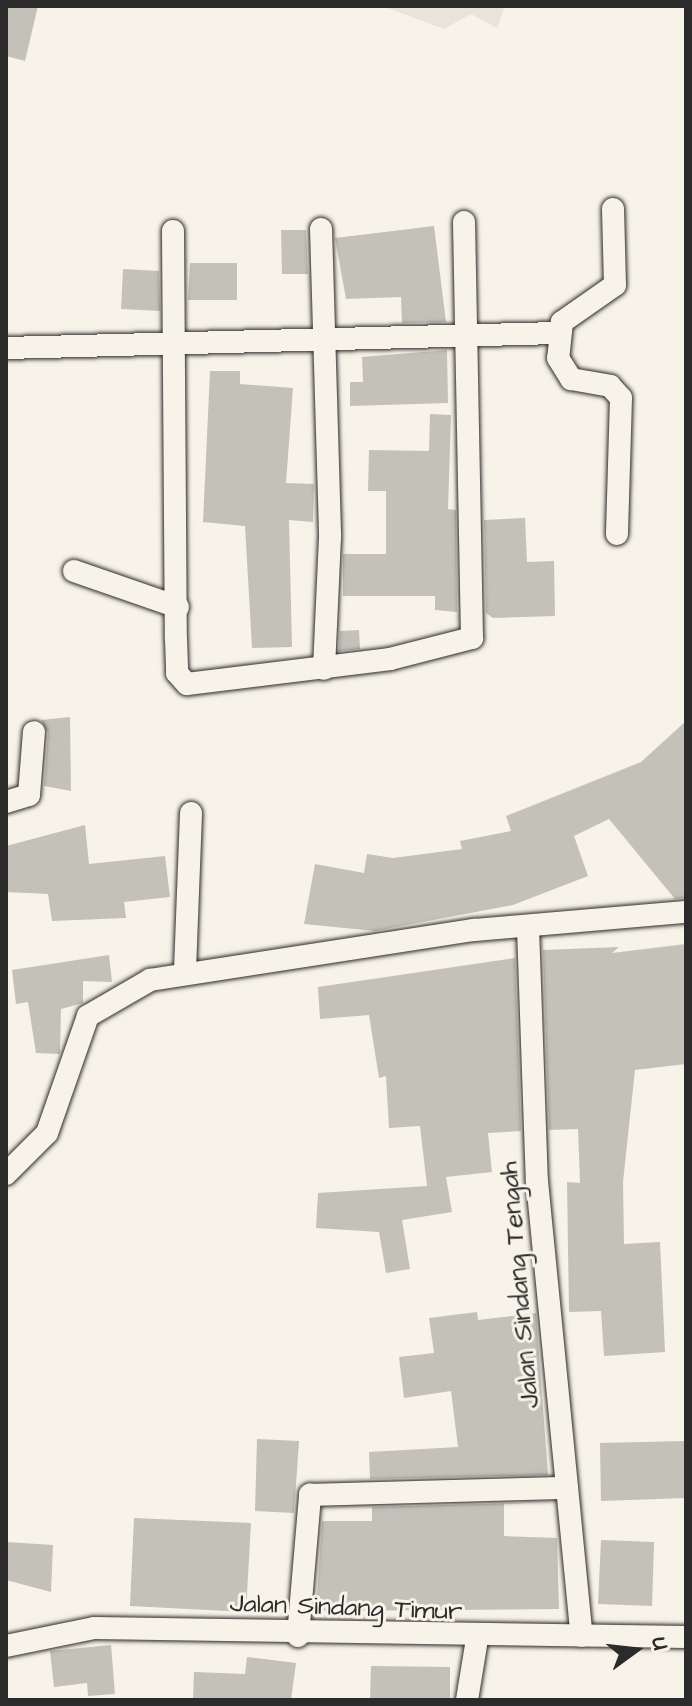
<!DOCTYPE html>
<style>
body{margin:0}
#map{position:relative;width:692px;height:1706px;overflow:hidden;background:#f7f3e8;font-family:"Architects Daughter",sans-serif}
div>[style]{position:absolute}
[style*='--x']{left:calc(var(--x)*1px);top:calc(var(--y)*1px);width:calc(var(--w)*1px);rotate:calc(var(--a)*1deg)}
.built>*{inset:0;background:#e8e4da}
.building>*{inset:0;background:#c4c1b9}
.roads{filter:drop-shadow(0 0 2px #2b2b2b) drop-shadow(0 0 2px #2b2b2b)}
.street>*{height:22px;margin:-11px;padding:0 11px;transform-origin:11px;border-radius:11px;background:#f7f3e8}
span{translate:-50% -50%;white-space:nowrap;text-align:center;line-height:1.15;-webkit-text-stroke:6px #f7f3e8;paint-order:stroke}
.street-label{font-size:26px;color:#2b2b2b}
.frame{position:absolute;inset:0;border:8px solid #2b2b2b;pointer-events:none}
.north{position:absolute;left:596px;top:1610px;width:80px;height:80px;-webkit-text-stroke:6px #f7f3e8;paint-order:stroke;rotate:75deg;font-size:22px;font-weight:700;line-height:32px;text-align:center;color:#2b2b2b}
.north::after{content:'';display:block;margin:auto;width:28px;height:36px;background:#2b2b2b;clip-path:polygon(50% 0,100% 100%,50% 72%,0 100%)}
</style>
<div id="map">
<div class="built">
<div style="clip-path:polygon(382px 6px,505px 6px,497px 28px,471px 14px,444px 29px)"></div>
</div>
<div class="building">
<div style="clip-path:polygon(6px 6px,38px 6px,25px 61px,6px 56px)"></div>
<div style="clip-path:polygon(434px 226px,446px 322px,402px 323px,401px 297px,346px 299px,335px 238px)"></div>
<div style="clip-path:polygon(281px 230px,306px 230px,308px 274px,282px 274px)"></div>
<div style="clip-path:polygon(190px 263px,237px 263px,237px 300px,188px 300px)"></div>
<div style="clip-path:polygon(123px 269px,159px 271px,160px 311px,121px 309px)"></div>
<div style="clip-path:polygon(447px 350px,448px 403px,350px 406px,350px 382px,363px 382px,362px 357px)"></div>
<div style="clip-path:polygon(210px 371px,240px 371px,240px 384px,293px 388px,286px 483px,314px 484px,313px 522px,289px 520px,292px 647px,252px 648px,245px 526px,203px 522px)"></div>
<div style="clip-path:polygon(430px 414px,451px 415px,448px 509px,456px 510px,457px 612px,435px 610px,435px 596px,343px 596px,343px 554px,386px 554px,386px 491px,368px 491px,369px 450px,429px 451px)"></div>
<div style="clip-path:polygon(525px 518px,527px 562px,554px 561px,555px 616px,493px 618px,486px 613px,484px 520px)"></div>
<div style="clip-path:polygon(359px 630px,360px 649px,339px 651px,340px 631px)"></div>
<div style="clip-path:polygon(70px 717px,71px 791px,44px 786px,48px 733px,41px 720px)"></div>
<div style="clip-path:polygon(686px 721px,686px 898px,675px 899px,609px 819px,574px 836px,588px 876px,513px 905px,375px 931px,304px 924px,315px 864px,364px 873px,367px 854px,393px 858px,462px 849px,460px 841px,511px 831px,506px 816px,641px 762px)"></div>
<div style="clip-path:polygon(85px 825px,89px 864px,165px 856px,170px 897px,124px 902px,126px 918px,52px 921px,48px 894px,6px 892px,6px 846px)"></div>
<div style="clip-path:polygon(686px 944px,686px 1064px,635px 1070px,623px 1182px,624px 1244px,660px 1242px,665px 1352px,604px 1356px,601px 1311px,569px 1312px,567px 1182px,580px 1183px,578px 1129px,549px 1130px,543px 950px,619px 947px,612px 953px)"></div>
<div style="clip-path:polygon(109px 955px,112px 982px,83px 981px,83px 1003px,61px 1009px,60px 1054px,36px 1053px,28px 1002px,16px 1004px,12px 970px)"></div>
<div style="clip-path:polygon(515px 958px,521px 1131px,488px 1133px,492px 1172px,446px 1177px,452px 1212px,402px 1220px,410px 1269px,386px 1273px,379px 1232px,316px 1228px,318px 1193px,427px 1186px,420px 1126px,389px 1128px,386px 1076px,379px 1078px,369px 1015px,320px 1019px,318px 987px)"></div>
<div style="clip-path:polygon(477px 1312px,478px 1320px,536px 1313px,548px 1475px,370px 1479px,369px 1452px,458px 1447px,451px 1391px,404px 1398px,399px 1357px,434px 1353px,429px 1318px)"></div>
<div style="clip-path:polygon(257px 1439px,299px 1441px,294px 1513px,255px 1511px)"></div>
<div style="clip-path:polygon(686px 1441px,686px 1498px,601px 1501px,600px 1443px)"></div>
<div style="clip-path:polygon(552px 1502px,504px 1504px,504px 1536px,557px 1538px,559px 1609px,316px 1611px,322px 1521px,372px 1521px,372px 1507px)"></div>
<div style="clip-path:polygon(134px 1518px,251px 1523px,246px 1612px,130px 1606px)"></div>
<div style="clip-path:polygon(601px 1540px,654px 1542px,652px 1606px,598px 1604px)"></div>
<div style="clip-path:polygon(6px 1542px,53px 1545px,51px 1592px,6px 1580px)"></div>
<div style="clip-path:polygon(111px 1645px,115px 1694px,88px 1696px,87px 1683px,54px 1687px,50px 1651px)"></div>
<div style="clip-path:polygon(247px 1657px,296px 1663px,291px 1700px,193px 1700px,194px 1672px,245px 1674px)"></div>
<div style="clip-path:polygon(371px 1666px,450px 1667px,450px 1700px,370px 1700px)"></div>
</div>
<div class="roads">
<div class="street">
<div style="--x:613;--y:209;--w:76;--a:88.5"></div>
<div style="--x:615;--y:285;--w:65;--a:145.1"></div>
<div style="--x:562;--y:322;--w:36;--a:96"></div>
<div style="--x:558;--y:358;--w:25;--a:58"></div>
<div style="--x:571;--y:379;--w:40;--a:10"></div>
<div style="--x:610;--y:386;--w:16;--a:47"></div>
<div style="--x:621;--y:398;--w:136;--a:91.7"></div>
<div style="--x:321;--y:229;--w:308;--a:88.3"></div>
<div style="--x:330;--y:537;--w:132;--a:92.6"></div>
<div style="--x:173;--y:231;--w:408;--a:89.6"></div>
<div style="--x:176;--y:639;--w:34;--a:88"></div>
<div style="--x:177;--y:673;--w:15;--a:48"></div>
<div style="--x:187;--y:684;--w:205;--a:-7"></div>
<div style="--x:390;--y:659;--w:85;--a:-14.4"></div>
<div style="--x:472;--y:638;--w:416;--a:-91.1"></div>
<div style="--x:6;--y:348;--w:552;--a:-1.56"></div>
<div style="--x:74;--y:571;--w:110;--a:19.1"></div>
<div style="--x:6;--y:802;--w:24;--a:-17"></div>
<div style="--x:29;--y:795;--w:63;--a:-85.5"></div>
<div style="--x:528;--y:928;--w:253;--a:88"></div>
<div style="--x:537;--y:1181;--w:457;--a:84.4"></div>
<div style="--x:185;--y:970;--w:157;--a:-87.8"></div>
<div style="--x:6;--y:1174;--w:58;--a:-45"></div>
<div style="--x:47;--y:1133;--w:124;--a:-70.7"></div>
<div style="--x:88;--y:1016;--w:72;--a:-30.1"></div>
<div style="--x:150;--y:980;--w:328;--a:-8.8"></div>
<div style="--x:474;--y:930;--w:213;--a:-4.9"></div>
<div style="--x:298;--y:1636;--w:142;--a:-85.1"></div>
<div style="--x:310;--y:1495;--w:257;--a:-1.6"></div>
<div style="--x:6;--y:1646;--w:90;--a:-11.6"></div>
<div style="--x:94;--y:1628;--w:592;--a:0.87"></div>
<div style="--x:467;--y:1700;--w:62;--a:-80.7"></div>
</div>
</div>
<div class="street-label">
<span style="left:520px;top:1285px;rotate:-95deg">Jalan Sindang Tengah</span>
<span style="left:346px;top:1608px;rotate:2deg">Jalan Sindang Timur</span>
</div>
<div class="frame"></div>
<div class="north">U</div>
</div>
